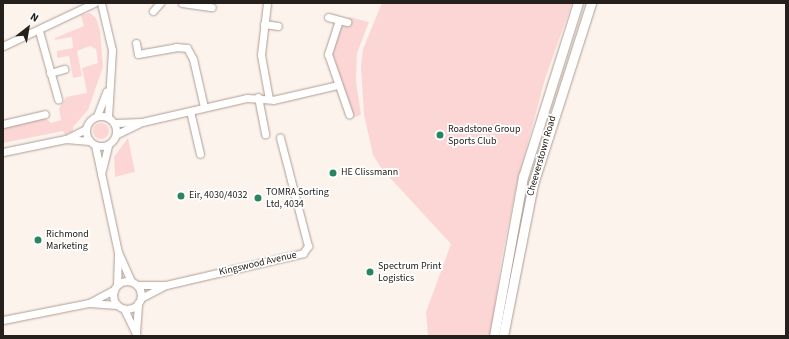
<!DOCTYPE html>
<style>
body{margin:0}
#map{position:relative;width:789px;height:339px;overflow:hidden;background:#fdf3ed;font-family:"Source Sans 3",sans-serif}
div>[style]{position:absolute}
[style*='--x']{left:calc(var(--x)*1px);top:calc(var(--y)*1px);width:calc(var(--w)*1px);rotate:calc(var(--a)*1deg)}
.green>*{inset:0;background:#fcd6d5}
.round{border-radius:50%}
.roads{filter:drop-shadow(0 0 1px #ac9e93) drop-shadow(0 0 1px #ac9e93)}
.minor>*{height:7px;margin:-3.5px;padding:0 3.5px;transform-origin:3.5px;border-radius:3.5px;background:#fff}
.minor>.ring{margin:-3.5px;padding:0;box-sizing:content-box;background:none;border:7px solid #fff;border-radius:50%}
.major>*{height:9px;margin:-4.5px;padding:0 4.5px;transform-origin:4.5px;border-radius:4.5px;background:#fff}
.dots>*{width:11px;height:11px;translate:-50% -50%;box-sizing:border-box;border:2px solid #fff;border-radius:50%}
span{translate:-50% -50%;white-space:nowrap;text-align:center;line-height:1.15;-webkit-text-stroke:3.5px #fff;paint-order:stroke}
.poi-label{font-size:10px;color:#26201c}
.left{translate:0 -50%;text-align:left}
.street-label{font-size:10px;color:#26201c}
.frame{position:absolute;inset:0;border:4px solid #26201c;pointer-events:none}
.north{position:absolute;left:8px;top:8px;width:40px;height:40px;-webkit-text-stroke:3px #fff;paint-order:stroke;rotate:31deg;font-size:11px;font-weight:700;line-height:16px;text-align:center;color:#26201c}
.north::after{content:'';display:block;margin:auto;width:14px;height:18px;background:#26201c;clip-path:polygon(50% 0,100% 100%,50% 72%,0 100%)}
</style>
<div id="map">
<div class="green">
<div style="clip-path:polygon(382px 3px,572px 3px,545px 79px,517px 183px,501px 261px,491px 336px,428px 336px,426px 312px,451px 244px,381px 168px,373px 155px,364px 115px,361px 66px,363px 49px)"></div>
<div style="clip-path:polygon(90px 13px,96px 18px,100px 30px,103px 67px,88px 110px,73px 127px,73px 132px,65px 135px,63px 131px,3px 143px,3px 128px,45px 118px,51px 123px,61px 120px,59px 108px,66px 97px,87px 93px,82px 68px,98px 63px,96px 49px,90px 46px,77px 51px,82px 76px,73px 78px,69px 56px,57px 58px,57px 51px,73px 48px,72px 37px,55px 40px,55px 38px,84px 26px,81px 15px)"></div>
<div style="clip-path:polygon(349px 17px,369px 22px,357px 53px,356px 81px,361px 115px,352px 118px,332px 59px,339px 27px,346px 26px)"></div>
<div class="round" style="left:93px;top:123px;width:16px;height:16px"></div>
<div style="clip-path:polygon(128px 138px,135px 172px,115px 177px,114px 157px)"></div>
</div>
<div class="roads">
<div class="minor">
<div style="--x:101;--y:3;--w:48;--a:76.8"></div>
<div style="--x:112;--y:50;--w:67;--a:93.4"></div>
<div style="--x:182;--y:3;--w:30;--a:8"></div>
<div style="--x:267;--y:3;--w:52;--a:96.6"></div>
<div style="--x:261;--y:55;--w:45;--a:79.7"></div>
<div style="--x:153;--y:11;--w:11;--a:-49"></div>
<div style="--x:328;--y:17;--w:20;--a:15"></div>
<div style="--x:339;--y:20;--w:36;--a:108"></div>
<div style="--x:328;--y:54;--w:64;--a:70.7"></div>
<div style="--x:264;--y:24;--w:14;--a:8"></div>
<div style="--x:39;--y:31;--w:71;--a:74.4"></div>
<div style="--x:136;--y:43;--w:11;--a:80"></div>
<div style="--x:138;--y:54;--w:39;--a:-10"></div>
<div style="--x:176;--y:47;--w:11;--a:5"></div>
<div style="--x:187;--y:48;--w:13;--a:61"></div>
<div style="--x:193;--y:59;--w:49;--a:77.1"></div>
<div style="--x:3;--y:46;--w:101;--a:-25.3"></div>
<div style="--x:50;--y:73;--w:15;--a:-16"></div>
<div style="--x:258;--y:97;--w:38;--a:79"></div>
<div style="--x:190;--y:111;--w:44;--a:76.9"></div>
<div class="ring" style="left:86px;top:116px;width:23px;height:23px"></div>
<div style="--x:97;--y:116;--w:26;--a:-69"></div>
<div style="--x:114;--y:123;--w:28;--a:-2"></div>
<div style="--x:142;--y:122;--w:108;--a:-12.9"></div>
<div style="--x:247;--y:98;--w:26;--a:4"></div>
<div style="--x:273;--y:100;--w:67;--a:-13"></div>
<div style="--x:3;--y:124;--w:43;--a:-13.4"></div>
<div style="--x:117;--y:134;--w:25;--a:-26"></div>
<div style="--x:66;--y:139;--w:22;--a:-27"></div>
<div style="--x:95;--y:145;--w:109;--a:77.9"></div>
<div style="--x:118;--y:252;--w:32;--a:66"></div>
<div style="--x:3;--y:152;--w:64;--a:-11.7"></div>
<div style="--x:66;--y:139;--w:23;--a:5"></div>
<div style="--x:101;--y:174;--w:30;--a:-76"></div>
<div class="ring" style="left:113px;top:281px;width:21px;height:21px"></div>
<div style="--x:117;--y:284;--w:30;--a:-88"></div>
<div style="--x:137;--y:285;--w:29;--a:0"></div>
<div style="--x:166;--y:285;--w:141;--a:-13.1"></div>
<div style="--x:303;--y:253;--w:9;--a:-54"></div>
<div style="--x:308;--y:246;--w:112;--a:-104.5"></div>
<div style="--x:141;--y:298;--w:26;--a:-28"></div>
<div style="--x:89;--y:303;--w:27;--a:-28"></div>
<div style="--x:124;--y:309;--w:28;--a:64"></div>
<div style="--x:3;--y:320;--w:88;--a:-11.2"></div>
<div style="--x:89;--y:303;--w:28;--a:4"></div>
<div style="--x:136;--y:333;--w:30;--a:-86"></div>
</div>
<div class="major">
<div style="--x:494;--y:336;--w:162;--a:-79.7"></div>
<div style="--x:523;--y:177;--w:182;--a:-72.5"></div>
<div style="--x:503;--y:336;--w:155;--a:-78.8"></div>
<div style="--x:533;--y:184;--w:190;--a:-72.2"></div>
</div>
</div>
<div class="dots">
<div style="left:440px;top:135px;background:#27865d"></div>
<div style="left:333px;top:173px;background:#27865d"></div>
<div style="left:181px;top:196px;background:#27865d"></div>
<div style="left:258px;top:198px;background:#27865d"></div>
<div style="left:38px;top:240px;background:#27865d"></div>
<div style="left:370px;top:272px;background:#27865d"></div>
</div>
<div class="poi-label">
<span class="left" style="left:448px;top:135px">Roadstone Group<br>Sports Club</span>
<span class="left" style="left:341px;top:173px">HE Clissmann</span>
<span class="left" style="left:266px;top:198px">TOMRA Sorting<br>Ltd, 4034</span>
<span class="left" style="left:189px;top:196px">Eir, 4030/4032</span>
<span class="left" style="left:46px;top:240px">Richmond<br>Marketing</span>
<span class="left" style="left:378px;top:272px">Spectrum Print<br>Logistics</span>
</div>
<div class="street-label">
<span style="left:542px;top:156px;rotate:-74deg">Cheeverstown Road</span>
<span style="left:258px;top:264px;rotate:-13deg">Kingswood Avenue</span>
</div>
<div class="frame"></div>
<div class="north">N</div>
</div>
